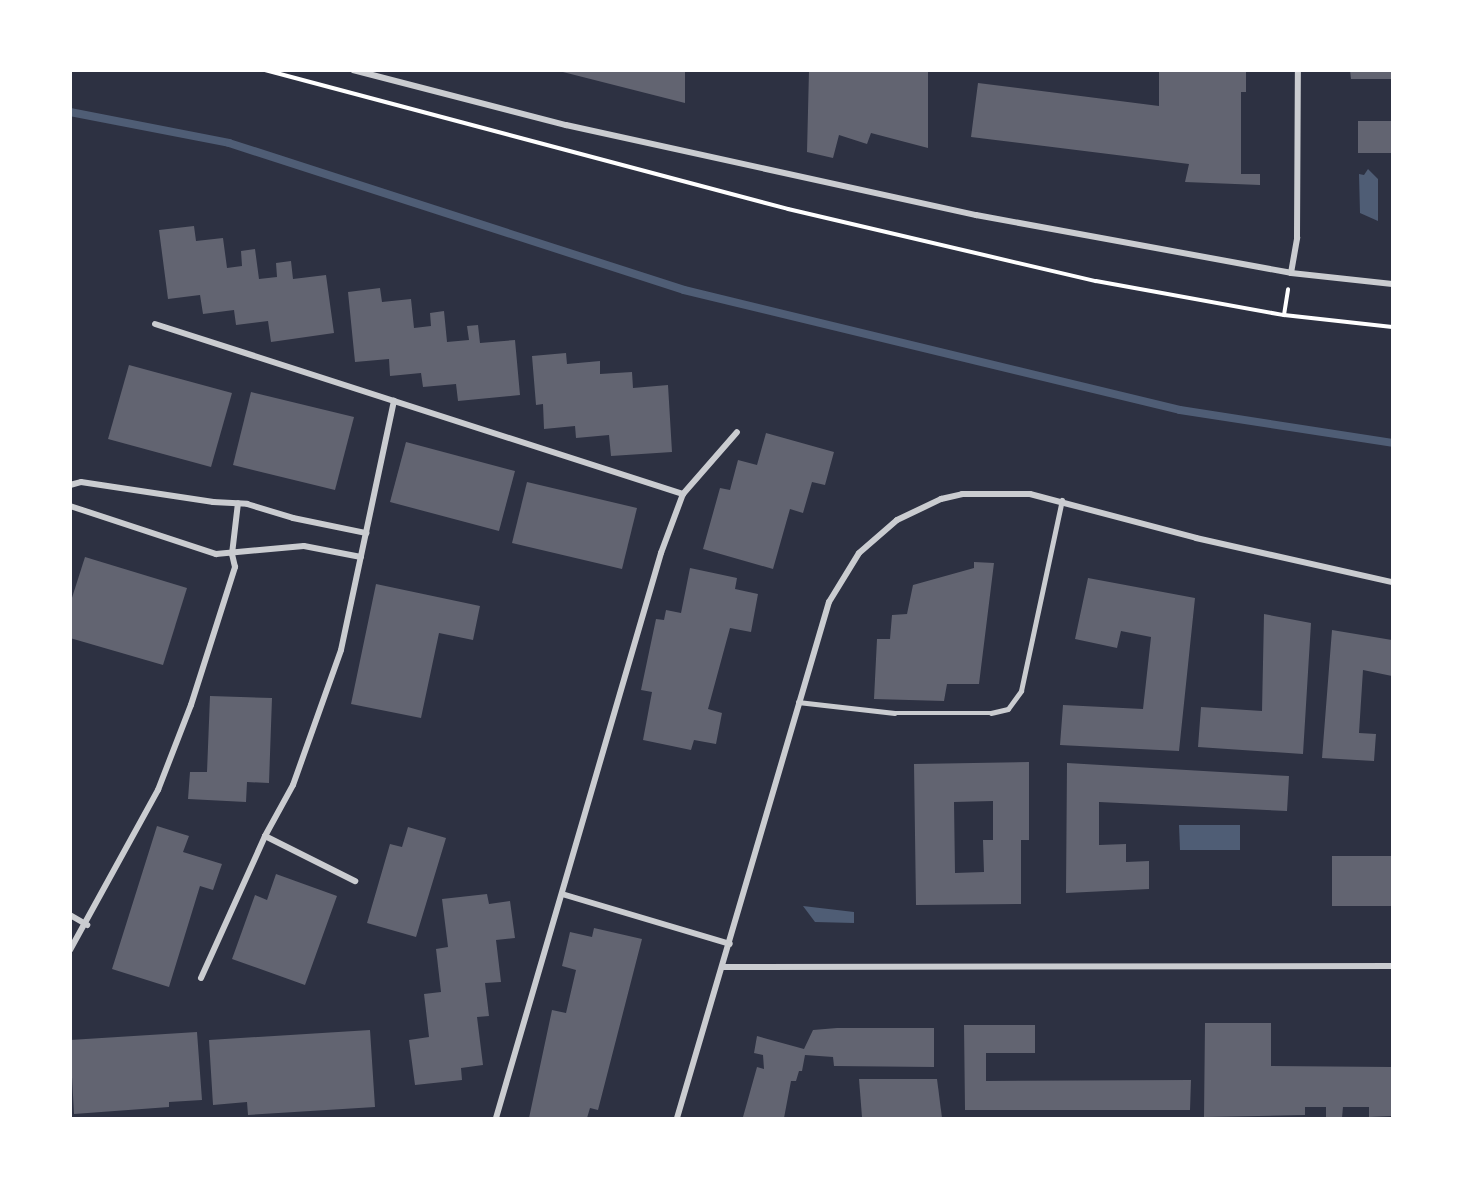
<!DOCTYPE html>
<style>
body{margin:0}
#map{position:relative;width:1463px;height:1189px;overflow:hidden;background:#2d3142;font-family:"Titillium Web",sans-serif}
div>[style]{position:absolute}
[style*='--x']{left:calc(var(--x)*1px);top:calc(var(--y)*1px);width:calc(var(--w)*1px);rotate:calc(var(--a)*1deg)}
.water>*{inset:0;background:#4f5d75}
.stream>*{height:8px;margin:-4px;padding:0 4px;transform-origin:4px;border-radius:4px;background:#4f5d75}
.building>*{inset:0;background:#626471}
.path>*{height:4px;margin:-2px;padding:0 2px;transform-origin:2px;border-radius:2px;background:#fff}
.service>*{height:4.5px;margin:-2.25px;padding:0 2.25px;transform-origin:2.25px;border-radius:2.25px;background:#caccd0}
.minor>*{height:6px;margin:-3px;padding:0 3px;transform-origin:3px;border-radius:3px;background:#caccd0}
span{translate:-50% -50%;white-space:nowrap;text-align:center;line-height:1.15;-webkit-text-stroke:4.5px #fff;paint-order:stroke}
.frame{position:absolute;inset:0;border:72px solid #fff;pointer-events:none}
</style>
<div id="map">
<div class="water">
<div style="clip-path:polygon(1368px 169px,1378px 179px,1378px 221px,1360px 213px,1359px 174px,1364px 175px)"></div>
<div style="clip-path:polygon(1179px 825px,1240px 825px,1240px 850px,1180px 850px)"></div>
<div style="clip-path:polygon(803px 906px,854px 912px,854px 923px,815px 922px)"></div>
</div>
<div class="stream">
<div style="--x:70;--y:112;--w:162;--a:11"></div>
<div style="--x:229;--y:143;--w:478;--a:17.9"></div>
<div style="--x:684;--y:290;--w:510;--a:13.6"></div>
<div style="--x:1180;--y:410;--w:215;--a:8.8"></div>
</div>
<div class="building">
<div style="clip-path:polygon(559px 70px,685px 70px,685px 103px,559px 71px)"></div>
<div style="clip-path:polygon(809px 70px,928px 70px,928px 148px,871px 133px,867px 144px,839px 135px,833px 158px,807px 152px)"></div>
<div style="clip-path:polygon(1159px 70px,1246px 70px,1246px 92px,1241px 92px,1241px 174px,1260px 174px,1260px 185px,1185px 182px,1189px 164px,971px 137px,978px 83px,1159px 106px)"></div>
<div style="clip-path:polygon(1350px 70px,1392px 70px,1392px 79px,1351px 79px)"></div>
<div style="clip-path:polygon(1358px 121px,1392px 121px,1392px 153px,1358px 153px)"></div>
<div style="clip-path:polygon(194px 226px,196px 241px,223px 238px,227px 268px,242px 266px,241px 251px,255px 249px,259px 279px,277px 277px,276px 263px,291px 261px,293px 279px,326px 275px,334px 333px,271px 342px,268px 321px,236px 325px,234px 310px,203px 314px,200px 295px,168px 299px,159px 230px)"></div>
<div style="clip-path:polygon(380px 288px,382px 302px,411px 299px,414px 328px,431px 326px,430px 313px,444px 311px,447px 342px,469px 340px,467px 326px,478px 325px,480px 343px,515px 340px,520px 395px,458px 401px,456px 384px,423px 387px,421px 373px,390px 376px,389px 359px,355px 362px,348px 292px)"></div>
<div style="clip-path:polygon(566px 353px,567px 364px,600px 361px,600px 374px,632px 372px,633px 388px,668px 385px,672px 452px,611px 456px,609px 435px,576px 438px,575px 426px,544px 429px,543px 404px,536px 405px,532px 356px)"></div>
<div style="clip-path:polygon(129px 365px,232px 393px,211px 467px,108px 439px)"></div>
<div style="clip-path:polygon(251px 392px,354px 417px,335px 490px,233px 465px)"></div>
<div style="clip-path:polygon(766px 433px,834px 452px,825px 485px,812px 482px,803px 513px,790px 509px,773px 569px,703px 549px,720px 488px,730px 490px,738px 460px,757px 465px)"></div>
<div style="clip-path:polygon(406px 442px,515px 471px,499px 531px,390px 502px)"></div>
<div style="clip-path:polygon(527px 482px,637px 508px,622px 569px,512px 543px)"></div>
<div style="clip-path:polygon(85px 557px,187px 588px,163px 665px,70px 638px,70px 604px)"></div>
<div style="clip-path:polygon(974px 562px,994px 563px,979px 684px,947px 684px,944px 701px,874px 699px,877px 639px,890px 639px,892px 615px,907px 614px,913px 585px,974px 568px)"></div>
<div style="clip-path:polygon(690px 568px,737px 578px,735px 589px,758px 594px,751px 632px,730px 628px,708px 709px,722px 713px,716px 744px,694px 740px,691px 750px,643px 740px,652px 692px,641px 690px,656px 619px,664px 620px,666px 610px,681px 613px)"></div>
<div style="clip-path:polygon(1088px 578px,1195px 598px,1179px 751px,1060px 745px,1063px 705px,1143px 709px,1151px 637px,1121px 631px,1117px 648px,1075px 639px)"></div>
<div style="clip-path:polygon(376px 584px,480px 606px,473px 640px,439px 633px,421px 718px,351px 704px)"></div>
<div style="clip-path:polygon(1264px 614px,1311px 623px,1303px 754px,1198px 747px,1201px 707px,1262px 711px)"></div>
<div style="clip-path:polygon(1332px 630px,1392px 640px,1392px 676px,1363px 670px,1359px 733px,1376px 734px,1374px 761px,1322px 758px)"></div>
<div style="clip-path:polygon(210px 696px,272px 698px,269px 783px,247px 782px,246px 802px,188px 799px,190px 772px,207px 772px)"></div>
<div style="clip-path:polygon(evenodd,1029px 762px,1029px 840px,1021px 840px,1021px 904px,916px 905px,914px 764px,1029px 762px,993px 801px,993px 840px,983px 840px,984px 872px,955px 873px,954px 802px,993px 801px)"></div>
<div style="clip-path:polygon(1067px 763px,1289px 776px,1287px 811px,1099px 802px,1099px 845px,1126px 844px,1126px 862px,1149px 861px,1149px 889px,1066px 893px)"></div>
<div style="clip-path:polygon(157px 826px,189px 836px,183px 852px,222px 864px,213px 890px,200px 886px,169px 987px,112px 969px)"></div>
<div style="clip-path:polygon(408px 827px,446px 838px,416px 937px,367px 923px,390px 844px,402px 847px)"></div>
<div style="clip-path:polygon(1332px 856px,1392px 856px,1392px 906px,1332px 906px)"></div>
<div style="clip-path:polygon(276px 874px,337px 896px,305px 985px,232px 959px,255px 895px,267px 900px)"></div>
<div style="clip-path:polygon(487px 894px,489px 904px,510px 901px,515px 938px,496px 940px,501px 982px,485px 983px,489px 1016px,477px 1017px,483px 1065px,461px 1068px,462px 1080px,415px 1085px,409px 1040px,429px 1037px,424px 994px,441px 992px,436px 949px,448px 947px,442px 899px)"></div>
<div style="clip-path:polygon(594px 928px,642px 939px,598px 1110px,590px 1108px,587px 1118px,529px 1118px,552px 1010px,566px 1013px,576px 970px,562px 966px,570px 932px,592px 937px)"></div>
<div style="clip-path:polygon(1205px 1023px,1271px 1023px,1271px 1066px,1392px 1067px,1392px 1116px,1369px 1117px,1369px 1107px,1343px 1107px,1342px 1118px,1326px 1118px,1326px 1107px,1305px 1107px,1305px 1115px,1204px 1117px)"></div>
<div style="clip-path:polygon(964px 1025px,1035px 1025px,1035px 1053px,986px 1053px,986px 1081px,1191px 1080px,1190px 1110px,965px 1110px)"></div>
<div style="clip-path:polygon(837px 1028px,934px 1028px,934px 1067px,834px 1066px,833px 1057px,805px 1055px,802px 1071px,799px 1071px,796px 1081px,791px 1081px,784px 1118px,743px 1117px,757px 1067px,764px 1069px,763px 1055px,754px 1053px,757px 1036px,804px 1049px,813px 1030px)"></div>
<div style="clip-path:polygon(370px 1030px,375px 1107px,248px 1115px,247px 1102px,213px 1105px,209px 1040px)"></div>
<div style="clip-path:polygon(197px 1032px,202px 1100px,169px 1102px,169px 1107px,74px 1114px,70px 1040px)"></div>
<div style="clip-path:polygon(859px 1079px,937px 1079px,942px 1118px,862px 1117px)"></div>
</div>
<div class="path">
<div style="--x:265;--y:70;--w:541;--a:14.88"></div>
<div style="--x:788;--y:209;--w:316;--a:13.2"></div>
<div style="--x:1096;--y:281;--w:191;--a:10.3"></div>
<div style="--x:1284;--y:315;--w:109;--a:6.3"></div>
<div style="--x:1284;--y:315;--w:26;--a:-81"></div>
</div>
<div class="service">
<div style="--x:798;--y:702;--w:97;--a:6.5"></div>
<div style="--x:894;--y:713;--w:97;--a:0"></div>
<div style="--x:991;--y:713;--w:17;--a:-13"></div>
<div style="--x:1008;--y:709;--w:22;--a:-54"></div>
<div style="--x:1021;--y:691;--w:195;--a:-77.9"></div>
</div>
<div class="minor">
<div style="--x:353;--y:70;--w:220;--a:14.5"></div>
<div style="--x:566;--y:125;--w:420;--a:12.4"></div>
<div style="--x:976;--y:215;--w:320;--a:10.4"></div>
<div style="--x:1291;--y:273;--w:102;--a:6.2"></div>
<div style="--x:1291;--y:273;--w:36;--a:-80"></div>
<div style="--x:1297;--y:238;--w:168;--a:-89.7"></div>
<div style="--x:155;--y:324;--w:555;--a:17.85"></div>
<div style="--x:70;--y:485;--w:11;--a:-15"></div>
<div style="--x:81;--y:482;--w:134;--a:8.6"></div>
<div style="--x:213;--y:502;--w:34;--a:3"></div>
<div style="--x:247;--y:504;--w:48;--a:16.9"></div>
<div style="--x:293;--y:518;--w:75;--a:11.6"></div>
<div style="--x:70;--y:506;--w:154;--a:18.2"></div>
<div style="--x:216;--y:554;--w:88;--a:-5.2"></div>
<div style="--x:304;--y:546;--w:58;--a:10.9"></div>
<div style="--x:265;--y:836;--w:101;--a:26.6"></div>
<div style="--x:562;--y:894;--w:175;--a:16.6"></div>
<div style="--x:70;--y:915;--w:20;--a:30"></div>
<div style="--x:70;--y:950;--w:183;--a:-61.2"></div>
<div style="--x:158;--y:790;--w:91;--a:-68.8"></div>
<div style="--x:191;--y:705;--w:145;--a:-72.3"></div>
<div style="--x:235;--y:567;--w:13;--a:-103"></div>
<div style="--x:232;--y:554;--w:51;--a:-83.3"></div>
<div style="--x:723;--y:967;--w:669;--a:-0.09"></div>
<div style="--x:201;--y:978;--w:156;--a:-65.7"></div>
<div style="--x:265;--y:836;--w:58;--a:-61.2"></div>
<div style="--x:293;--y:785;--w:143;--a:-70.4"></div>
<div style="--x:341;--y:650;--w:255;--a:-78"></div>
<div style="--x:496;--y:1118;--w:589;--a:-73.72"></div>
<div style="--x:661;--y:553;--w:63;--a:-69.6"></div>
<div style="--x:683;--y:494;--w:82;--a:-48.9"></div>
<div style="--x:677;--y:1118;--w:538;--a:-73.59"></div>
<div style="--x:829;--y:602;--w:57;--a:-58.5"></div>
<div style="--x:859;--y:553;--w:50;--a:-41"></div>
<div style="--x:897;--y:520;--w:49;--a:-25.5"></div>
<div style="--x:941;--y:499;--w:22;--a:-13"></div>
<div style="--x:962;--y:494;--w:68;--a:0"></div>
<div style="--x:1030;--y:494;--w:172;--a:14.8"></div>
<div style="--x:1196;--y:538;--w:201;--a:12.7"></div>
</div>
<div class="frame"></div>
</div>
